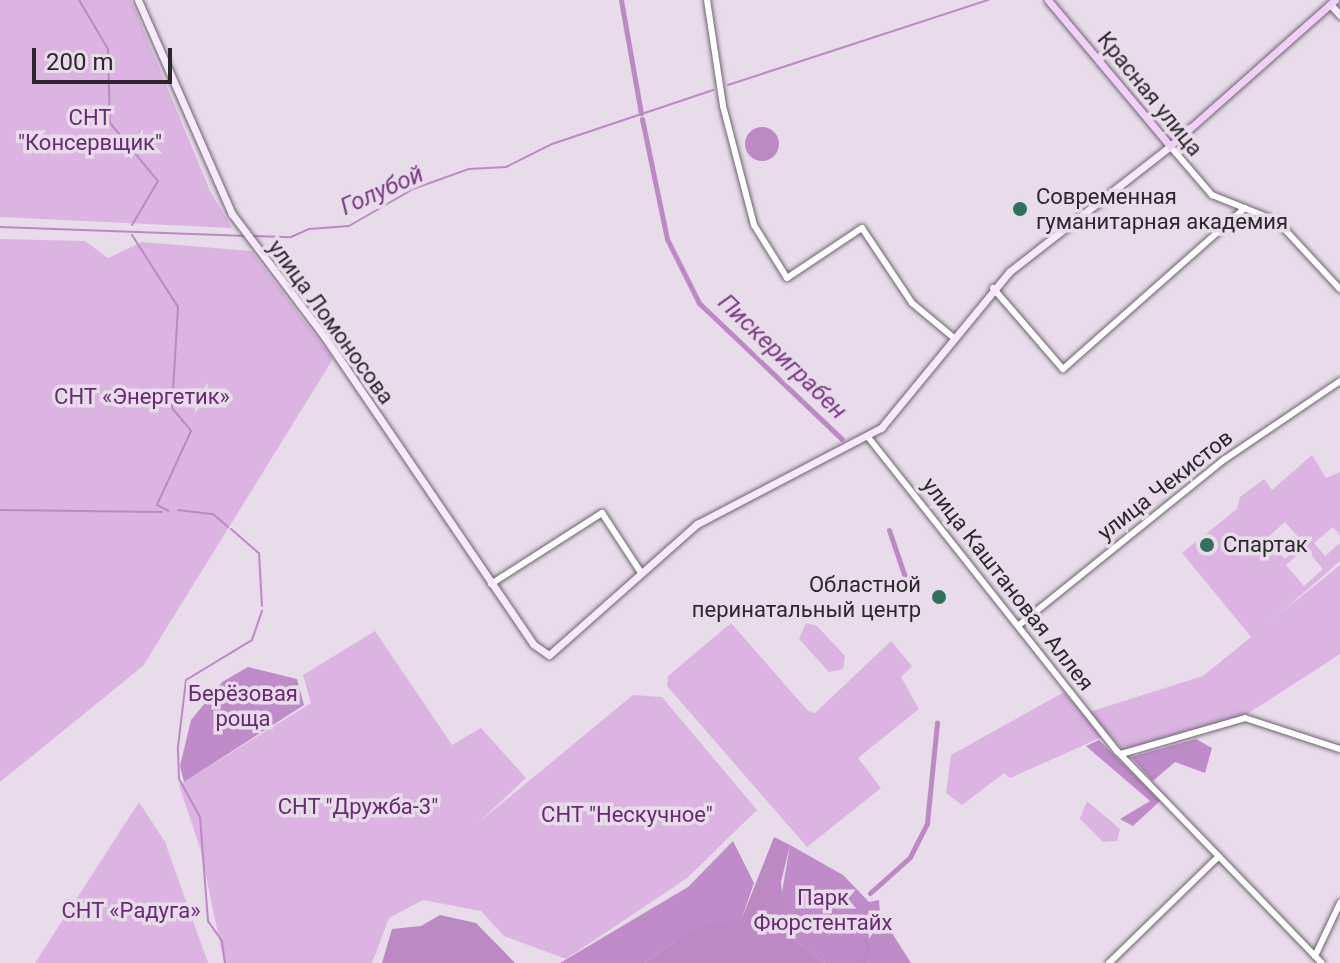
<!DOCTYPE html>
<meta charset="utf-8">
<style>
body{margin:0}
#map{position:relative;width:1340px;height:963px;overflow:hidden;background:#e8dcea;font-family:Roboto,sans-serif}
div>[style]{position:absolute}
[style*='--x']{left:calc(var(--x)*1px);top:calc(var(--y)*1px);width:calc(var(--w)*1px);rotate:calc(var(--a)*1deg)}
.green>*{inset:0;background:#dbb4e2}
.forest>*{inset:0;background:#bf8bc8}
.water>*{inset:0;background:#bc89c5}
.round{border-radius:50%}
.stream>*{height:2px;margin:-1px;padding:0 1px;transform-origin:1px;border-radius:1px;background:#bc89c5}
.canal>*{height:5px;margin:-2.5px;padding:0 2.5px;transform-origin:2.5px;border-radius:2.5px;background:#bc89c5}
.roads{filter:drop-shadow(0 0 2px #6f6471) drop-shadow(0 0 2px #6f6471)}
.tertiary>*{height:6px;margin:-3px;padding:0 3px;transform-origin:3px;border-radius:3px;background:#fff}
.secondary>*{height:7px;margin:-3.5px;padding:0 3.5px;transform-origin:3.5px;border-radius:3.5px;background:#f8e8fb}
.primary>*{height:7px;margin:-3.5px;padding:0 3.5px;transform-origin:3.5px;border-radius:3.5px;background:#f1d0f7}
.dots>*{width:22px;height:22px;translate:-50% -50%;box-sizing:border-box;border:4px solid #e8dcea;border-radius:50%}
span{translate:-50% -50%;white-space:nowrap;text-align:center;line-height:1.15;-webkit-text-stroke:7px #e8dcea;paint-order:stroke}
.street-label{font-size:22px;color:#2b272c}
.park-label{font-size:22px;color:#682a73}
.poi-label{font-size:22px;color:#2b272c}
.left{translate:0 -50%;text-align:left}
.right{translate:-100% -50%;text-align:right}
.water-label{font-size:24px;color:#793a84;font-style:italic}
.scale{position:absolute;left:32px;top:48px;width:140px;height:36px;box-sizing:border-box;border:4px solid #2b272c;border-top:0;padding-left:10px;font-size:24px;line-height:28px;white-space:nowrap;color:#2b272c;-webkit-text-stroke:6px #e8dcea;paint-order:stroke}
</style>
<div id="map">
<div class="green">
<div style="clip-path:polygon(0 0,131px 0,210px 191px,232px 228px,0 217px)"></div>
<div style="clip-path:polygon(0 239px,85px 241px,108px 258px,142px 242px,251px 251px,333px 359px,143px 666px,0 782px)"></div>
<div style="clip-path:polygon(evenodd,1312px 455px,1326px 478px,1340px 472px,1340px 535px,1333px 527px,1314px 543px,1325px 556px,1340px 543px,1340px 561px,1252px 638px,1182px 553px,1237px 509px,1240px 497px,1264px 479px,1272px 490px,1312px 455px,1285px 522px,1303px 542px,1285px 559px,1267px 538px,1285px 522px,1312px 455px,1305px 548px,1323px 569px,1304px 586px,1286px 565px,1305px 548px)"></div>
<div style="clip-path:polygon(1340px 565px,1340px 654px,1244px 716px,1123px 751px,1109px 734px,1010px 778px,1004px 773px,962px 805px,946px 793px,951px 755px,1064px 692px,1083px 714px,1203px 676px)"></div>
<div style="clip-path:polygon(731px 623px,808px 711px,815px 713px,891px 641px,912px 666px,901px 677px,919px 709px,858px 758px,881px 788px,807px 847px,667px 686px,668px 676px)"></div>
<div style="clip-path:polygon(806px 623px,817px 626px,845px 656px,843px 669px,829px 672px,799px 639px)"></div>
<div style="clip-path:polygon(375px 631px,452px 745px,481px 728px,526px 778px,478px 823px,633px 695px,662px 697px,757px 810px,687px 878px,566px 959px,504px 936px,481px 911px,423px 900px,389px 918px,372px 963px,224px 963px,201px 851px,179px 785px,311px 703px,303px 675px)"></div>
<div style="clip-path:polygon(1087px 801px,1120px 829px,1117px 841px,1103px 842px,1080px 819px)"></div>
<div style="clip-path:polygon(139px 802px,165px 842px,208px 963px,35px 963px)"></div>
</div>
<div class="forest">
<div style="clip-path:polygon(248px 667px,297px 679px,304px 705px,184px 782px,180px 766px,191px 720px,222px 682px)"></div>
<div style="clip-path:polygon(1196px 739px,1212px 748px,1205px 773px,1175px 762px,1153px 781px,1131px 757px)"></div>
<div style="clip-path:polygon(1099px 740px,1160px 801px,1133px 826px,1120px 819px,1150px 801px,1086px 746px)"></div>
<div style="clip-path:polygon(733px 841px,754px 883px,742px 918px,677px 941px,644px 963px,560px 963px,688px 887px)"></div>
<div style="clip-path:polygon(790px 845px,843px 875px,869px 902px,879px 900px,880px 914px,911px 963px,825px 963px,790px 937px,780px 904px)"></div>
</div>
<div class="water">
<div class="round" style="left:745px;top:127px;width:34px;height:34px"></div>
<div style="clip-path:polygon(774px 837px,790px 845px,781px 882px,785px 924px,790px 937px,825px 963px,644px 963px,696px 928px,742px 918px)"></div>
<div style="clip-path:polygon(440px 915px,476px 923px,515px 963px,382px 963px,392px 929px,421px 926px)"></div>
</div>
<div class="stream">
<div style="--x:79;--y:0;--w:57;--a:59.4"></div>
<div style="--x:108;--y:49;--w:74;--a:88.5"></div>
<div style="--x:110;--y:123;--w:75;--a:50.4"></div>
<div style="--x:158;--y:181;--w:51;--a:120.6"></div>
<div style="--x:728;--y:85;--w:274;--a:-18.1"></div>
<div style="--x:0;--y:227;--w:247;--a:2.1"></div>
<div style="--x:132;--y:235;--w:85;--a:57.4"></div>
<div style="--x:178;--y:307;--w:101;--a:93.4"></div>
<div style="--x:172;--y:408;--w:30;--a:50"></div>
<div style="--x:191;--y:431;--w:81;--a:114.7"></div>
<div style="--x:157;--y:505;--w:13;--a:27"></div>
<div style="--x:253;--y:236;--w:38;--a:2"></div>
<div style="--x:291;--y:237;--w:20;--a:-24"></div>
<div style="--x:309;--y:229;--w:40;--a:-4.3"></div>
<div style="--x:349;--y:226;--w:74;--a:-30"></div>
<div style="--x:413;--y:189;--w:59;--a:-19.7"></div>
<div style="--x:469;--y:169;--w:37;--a:-3"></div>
<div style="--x:506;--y:167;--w:51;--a:-26.6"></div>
<div style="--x:552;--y:144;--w:170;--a:-18.5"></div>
<div style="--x:0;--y:510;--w:162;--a:0.7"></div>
<div style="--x:178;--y:510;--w:35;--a:7"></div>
<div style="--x:213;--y:514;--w:20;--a:41"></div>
<div style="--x:231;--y:529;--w:37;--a:41"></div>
<div style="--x:259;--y:553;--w:53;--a:86.8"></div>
<div style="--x:225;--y:963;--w:22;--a:-98"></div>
<div style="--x:222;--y:941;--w:24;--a:-125"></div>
<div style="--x:208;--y:921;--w:104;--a:-94.4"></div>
<div style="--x:200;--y:817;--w:43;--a:-118.9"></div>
<div style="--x:179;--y:779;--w:32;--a:-92"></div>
<div style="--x:178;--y:747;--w:67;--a:-83.2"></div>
<div style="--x:186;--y:680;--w:77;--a:-31.2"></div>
<div style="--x:252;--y:640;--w:31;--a:-71"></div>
</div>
<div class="canal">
<div style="--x:621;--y:0;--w:115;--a:80"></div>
<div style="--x:642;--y:119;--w:123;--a:78.2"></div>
<div style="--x:667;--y:239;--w:72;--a:63.4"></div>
<div style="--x:699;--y:303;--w:197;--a:43.6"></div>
<div style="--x:889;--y:530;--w:53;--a:71.2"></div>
<div style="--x:910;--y:857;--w:38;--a:-63"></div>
<div style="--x:927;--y:823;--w:101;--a:-84.3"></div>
<div style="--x:870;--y:893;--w:51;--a:-41.8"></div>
<div style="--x:861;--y:963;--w:12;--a:-55"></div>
<div style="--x:868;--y:953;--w:31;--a:-101"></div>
<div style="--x:862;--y:923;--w:13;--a:-67"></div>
</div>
<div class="roads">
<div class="tertiary">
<div style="--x:707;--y:0;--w:107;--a:81.4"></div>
<div style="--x:723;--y:106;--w:123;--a:75.4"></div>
<div style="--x:754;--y:225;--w:62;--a:58.1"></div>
<div style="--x:787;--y:278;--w:90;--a:-33.7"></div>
<div style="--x:862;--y:228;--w:90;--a:56.3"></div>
<div style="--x:912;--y:303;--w:55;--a:39.8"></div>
<div style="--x:1170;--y:146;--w:65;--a:49.4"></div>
<div style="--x:1212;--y:195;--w:70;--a:21.8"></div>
<div style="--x:1277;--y:221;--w:93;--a:47.2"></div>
<div style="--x:993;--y:288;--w:107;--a:49.2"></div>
<div style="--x:1063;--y:369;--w:243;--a:-41.5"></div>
<div style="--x:868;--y:437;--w:402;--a:51.6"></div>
<div style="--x:1118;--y:752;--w:293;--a:46"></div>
<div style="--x:491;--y:584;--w:132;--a:-32.6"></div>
<div style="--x:602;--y:513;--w:69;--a:56.8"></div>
<div style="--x:1019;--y:625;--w:265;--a:-38.9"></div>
<div style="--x:1225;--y:459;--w:139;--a:-34.1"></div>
<div style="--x:1121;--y:754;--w:129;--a:-16.2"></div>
<div style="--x:1245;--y:718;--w:100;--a:18.1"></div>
<div style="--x:1315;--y:956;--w:59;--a:-64.7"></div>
<div style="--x:1109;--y:963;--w:153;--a:-44.2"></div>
</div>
<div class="secondary">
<div style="--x:138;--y:0;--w:234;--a:66.3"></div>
<div style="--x:232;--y:214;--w:153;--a:53"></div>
<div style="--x:324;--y:336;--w:372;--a:55.8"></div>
<div style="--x:533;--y:644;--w:19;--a:35"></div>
<div style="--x:549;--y:655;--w:198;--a:-41.5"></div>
<div style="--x:697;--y:524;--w:208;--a:-27.6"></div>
<div style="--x:881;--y:428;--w:202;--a:-50.6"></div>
<div style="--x:1009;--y:272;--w:204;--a:-38"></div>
<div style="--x:1330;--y:4;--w:15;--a:48"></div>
</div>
<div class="primary">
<div style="--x:1048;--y:0;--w:190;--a:50.1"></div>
<div style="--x:1170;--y:146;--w:220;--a:-41.5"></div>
</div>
</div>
<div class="dots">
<div style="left:1020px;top:209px;background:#32705e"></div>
<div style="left:1207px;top:545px;background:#32705e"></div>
<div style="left:939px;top:597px;background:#32705e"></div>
</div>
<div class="street-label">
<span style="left:1150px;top:94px;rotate:51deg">Красная улица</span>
<span style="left:331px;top:322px;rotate:54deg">улица Ломоносова</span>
<span style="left:1165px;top:485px;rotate:-38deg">улица Чекистов</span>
<span style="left:1008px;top:584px;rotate:52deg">улица Каштановая Аллея</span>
</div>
<div class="park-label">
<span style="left:90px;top:130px">СНТ<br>"Консервщик"</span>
<span style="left:142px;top:397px">СНТ «Энергетик»</span>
<span style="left:243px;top:706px">Берёзовая<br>роща</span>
<span style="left:358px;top:807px">СНТ "Дружба-3"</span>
<span style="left:627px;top:815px">СНТ "Нескучное"</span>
<span style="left:823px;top:910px">Парк<br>Фюрстентайх</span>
<span style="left:131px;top:911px">СНТ «Радуга»</span>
</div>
<div class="poi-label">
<span class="left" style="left:1036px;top:209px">Современная<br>гуманитарная академия</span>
<span class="left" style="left:1223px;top:545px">Спартак</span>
<span class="right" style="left:921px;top:597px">Областной<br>перинатальный центр</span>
</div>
<div class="water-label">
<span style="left:382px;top:191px;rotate:-24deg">Голубой</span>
<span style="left:782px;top:357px;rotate:44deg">Пискериграбен</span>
</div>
<div class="scale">200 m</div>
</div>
